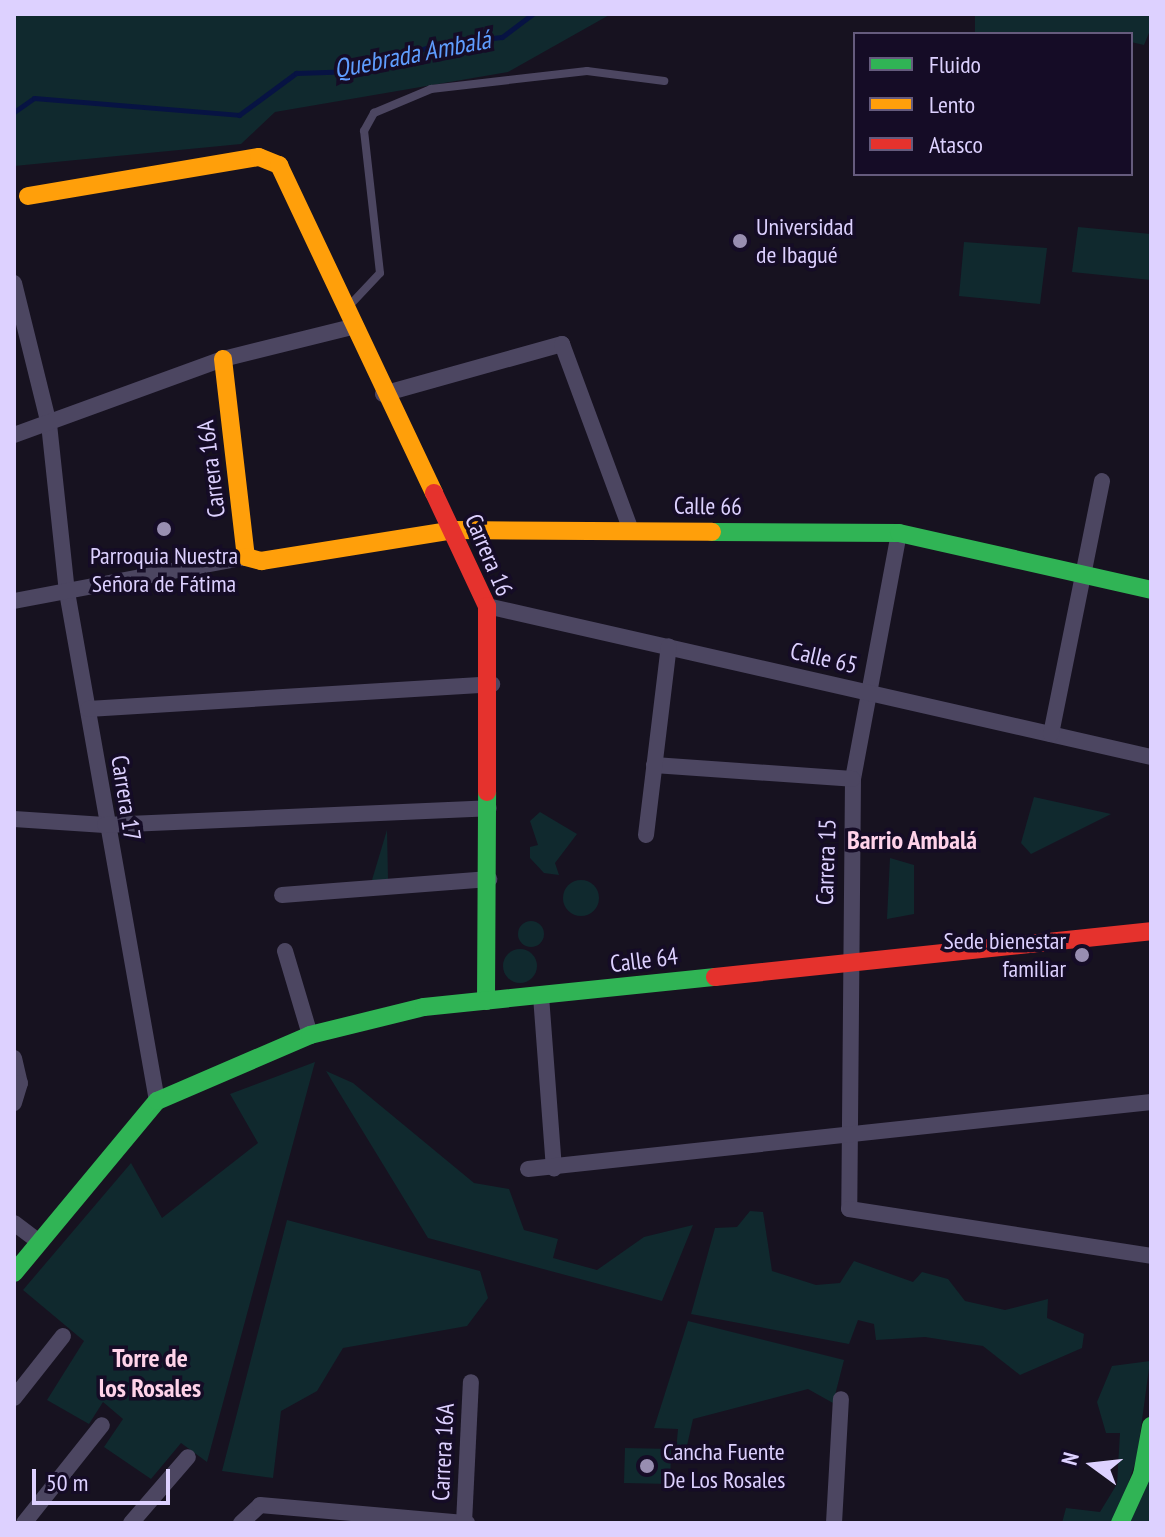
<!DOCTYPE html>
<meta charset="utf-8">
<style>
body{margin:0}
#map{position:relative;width:1165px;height:1537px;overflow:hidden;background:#171220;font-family:"PT Sans Narrow",sans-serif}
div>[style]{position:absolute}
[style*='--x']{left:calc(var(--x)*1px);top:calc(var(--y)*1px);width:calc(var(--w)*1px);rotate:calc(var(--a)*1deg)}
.green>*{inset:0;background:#10292e}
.round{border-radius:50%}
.stream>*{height:5px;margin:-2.5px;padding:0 2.5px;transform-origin:2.5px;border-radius:2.5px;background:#071343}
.lane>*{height:8px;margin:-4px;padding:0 4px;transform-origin:4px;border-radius:4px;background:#4c4661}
.street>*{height:16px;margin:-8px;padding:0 8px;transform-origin:8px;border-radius:8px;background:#4c4661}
.fast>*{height:18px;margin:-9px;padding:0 9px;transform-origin:9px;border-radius:9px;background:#30b455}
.slow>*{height:18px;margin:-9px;padding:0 9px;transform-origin:9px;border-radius:9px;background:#ff9f0a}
.jam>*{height:18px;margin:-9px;padding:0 9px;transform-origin:9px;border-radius:9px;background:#e5322d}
.dots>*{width:22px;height:22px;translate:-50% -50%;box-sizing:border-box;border:4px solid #150c26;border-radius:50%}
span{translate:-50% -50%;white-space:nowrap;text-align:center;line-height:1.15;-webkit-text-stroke:7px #150c26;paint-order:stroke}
.poi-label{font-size:24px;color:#ddd1ff}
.left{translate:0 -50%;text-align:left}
.right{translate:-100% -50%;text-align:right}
.street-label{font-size:24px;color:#ddd1ff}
.water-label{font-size:26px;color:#5f9dff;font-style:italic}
.neighbourhood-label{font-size:26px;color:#ffd3e9;font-weight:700}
.frame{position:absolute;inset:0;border:16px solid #ddd1ff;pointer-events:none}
.legend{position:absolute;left:853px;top:32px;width:280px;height:144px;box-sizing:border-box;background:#150c26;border:2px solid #655b7d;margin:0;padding:10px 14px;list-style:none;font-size:24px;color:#ddd1ff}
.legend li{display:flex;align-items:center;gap:16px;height:40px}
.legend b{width:40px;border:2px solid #655b7d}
.north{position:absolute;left:1053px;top:1425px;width:80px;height:80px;-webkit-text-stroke:6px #150c26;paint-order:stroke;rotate:285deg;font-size:22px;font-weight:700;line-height:32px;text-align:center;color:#ddd1ff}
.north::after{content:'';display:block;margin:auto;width:28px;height:36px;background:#ddd1ff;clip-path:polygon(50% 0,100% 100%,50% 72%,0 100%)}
.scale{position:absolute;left:32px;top:1469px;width:138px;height:36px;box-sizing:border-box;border:4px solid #ddd1ff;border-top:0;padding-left:10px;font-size:24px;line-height:28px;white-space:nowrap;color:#ddd1ff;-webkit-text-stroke:6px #150c26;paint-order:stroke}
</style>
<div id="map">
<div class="green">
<div style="clip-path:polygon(14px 14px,611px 14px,508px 72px,275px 112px,241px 144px,14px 166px)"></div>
<div style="clip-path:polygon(975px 14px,1151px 14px,1151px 28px,1144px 45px,1131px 42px,1131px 34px,975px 34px)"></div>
<div style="clip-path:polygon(1078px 227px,1151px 234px,1151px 280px,1072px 272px)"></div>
<div style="clip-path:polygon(964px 242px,1047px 248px,1040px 304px,959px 296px)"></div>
<div style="clip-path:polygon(1034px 797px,1111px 814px,1031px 854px,1021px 843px)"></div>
<div style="clip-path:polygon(540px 812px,577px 834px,555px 863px,559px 875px,544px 873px,530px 858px,530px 847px,538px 845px,530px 821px)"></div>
<div style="clip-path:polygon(387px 830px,388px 880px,372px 880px)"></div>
<div style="clip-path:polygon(890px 858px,914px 865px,914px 914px,887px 919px)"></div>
<div class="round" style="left:563px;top:880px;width:36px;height:36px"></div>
<div class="round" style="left:518px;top:921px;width:26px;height:26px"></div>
<div class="round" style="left:503px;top:949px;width:34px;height:34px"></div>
<div style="clip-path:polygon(315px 1062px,207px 1462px,181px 1443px,151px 1479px,104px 1447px,123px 1419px,103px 1402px,89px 1424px,47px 1400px,84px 1341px,23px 1290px,131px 1163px,162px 1218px,258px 1143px,230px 1094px)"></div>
<div style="clip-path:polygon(326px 1071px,353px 1083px,474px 1183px,509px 1189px,524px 1230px,558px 1239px,553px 1258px,597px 1270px,644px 1237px,693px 1225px,662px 1301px,428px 1238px)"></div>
<div style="clip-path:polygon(750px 1211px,763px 1212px,772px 1271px,816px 1285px,840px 1283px,854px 1261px,913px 1282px,922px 1272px,948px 1279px,965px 1301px,1005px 1310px,1048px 1299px,1047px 1318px,1084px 1334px,1082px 1348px,1020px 1375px,983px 1346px,925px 1337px,876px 1340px,874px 1324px,858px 1320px,849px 1344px,691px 1314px,715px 1228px,737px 1227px)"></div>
<div style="clip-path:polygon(287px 1220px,480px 1271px,488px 1298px,467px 1326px,343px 1348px,317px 1391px,281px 1411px,273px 1478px,222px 1471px)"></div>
<div style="clip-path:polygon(688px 1321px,844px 1360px,833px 1403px,808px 1389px,693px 1419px,686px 1450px,676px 1451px,678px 1429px,654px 1428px)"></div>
<div style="clip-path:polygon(1150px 1361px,1137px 1457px,1115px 1523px,1062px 1523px,1066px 1508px,1100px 1512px,1117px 1484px,1120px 1433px,1106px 1433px,1097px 1402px,1112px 1366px)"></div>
<div style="clip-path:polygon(625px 1448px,671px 1449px,670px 1484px,624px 1483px)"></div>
<div style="clip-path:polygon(1151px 1455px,1151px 1523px,1127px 1523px)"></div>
</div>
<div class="stream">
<div style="--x:14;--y:112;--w:24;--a:-35"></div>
<div style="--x:34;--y:98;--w:206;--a:4.7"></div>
<div style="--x:239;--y:115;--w:71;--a:-36.4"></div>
<div style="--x:296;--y:73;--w:60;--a:-1.9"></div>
<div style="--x:356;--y:71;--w:86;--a:-18.2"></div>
<div style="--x:438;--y:44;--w:64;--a:-6.2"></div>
<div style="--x:502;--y:37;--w:39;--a:-37"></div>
</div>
<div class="lane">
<div style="--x:349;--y:306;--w:45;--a:-46.8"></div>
<div style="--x:380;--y:273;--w:143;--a:-96.4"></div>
<div style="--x:364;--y:131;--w:21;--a:-61"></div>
<div style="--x:374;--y:113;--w:62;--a:-22.8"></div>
<div style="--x:431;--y:89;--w:157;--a:-6.6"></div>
<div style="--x:587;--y:71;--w:78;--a:7.4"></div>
</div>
<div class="street">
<div style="--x:14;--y:283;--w:145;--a:76.1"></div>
<div style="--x:49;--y:424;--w:169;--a:83.9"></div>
<div style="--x:67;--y:592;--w:517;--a:79.97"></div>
<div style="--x:383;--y:394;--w:186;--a:-15.6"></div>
<div style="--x:562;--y:344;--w:196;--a:69.7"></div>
<div style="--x:14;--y:435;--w:222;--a:-20"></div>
<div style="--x:223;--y:359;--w:137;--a:-13.9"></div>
<div style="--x:899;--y:533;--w:250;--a:100.6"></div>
<div style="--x:853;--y:779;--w:430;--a:90.5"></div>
<div style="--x:849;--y:1209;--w:306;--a:8.8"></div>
<div style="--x:14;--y:601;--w:236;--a:-10.7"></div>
<div style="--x:487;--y:606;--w:681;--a:12.81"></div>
<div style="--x:88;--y:709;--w:405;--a:-3.5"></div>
<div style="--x:1051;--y:734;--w:258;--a:-78.6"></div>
<div style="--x:654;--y:765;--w:199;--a:4"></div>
<div style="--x:14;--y:819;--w:91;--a:3.8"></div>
<div style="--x:105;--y:825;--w:384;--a:-2.5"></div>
<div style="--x:646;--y:835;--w:190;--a:-83.1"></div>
<div style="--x:282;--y:895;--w:208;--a:-4.4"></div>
<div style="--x:285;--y:951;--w:88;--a:73.4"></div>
<div style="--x:541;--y:996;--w:173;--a:85.7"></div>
<div style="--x:14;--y:1058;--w:26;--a:77"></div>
<div style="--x:20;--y:1083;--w:21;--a:107"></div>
<div style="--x:528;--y:1169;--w:627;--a:-6.14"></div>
<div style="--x:14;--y:1223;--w:31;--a:37"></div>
<div style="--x:14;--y:1398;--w:79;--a:-51.7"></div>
<div style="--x:24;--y:1523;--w:125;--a:-51.5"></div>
<div style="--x:131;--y:1523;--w:87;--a:-49.2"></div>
<div style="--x:241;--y:1523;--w:26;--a:-43"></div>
<div style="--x:260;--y:1505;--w:208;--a:5"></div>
<div style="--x:464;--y:1523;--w:141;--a:-87.2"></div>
<div style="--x:834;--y:1523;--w:124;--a:-86.8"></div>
</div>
<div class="fast">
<div style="--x:712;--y:532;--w:187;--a:0.3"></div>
<div style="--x:899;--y:533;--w:258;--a:12.7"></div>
<div style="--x:486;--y:1001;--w:209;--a:-89.7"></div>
<div style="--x:14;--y:1273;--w:224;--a:-50.3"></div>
<div style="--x:157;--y:1101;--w:167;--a:-23.3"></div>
<div style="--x:310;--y:1035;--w:117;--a:-13.8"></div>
<div style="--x:424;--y:1007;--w:293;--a:-5.9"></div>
<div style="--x:1120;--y:1523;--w:53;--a:-65.4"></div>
<div style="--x:1142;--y:1475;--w:50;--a:-79.6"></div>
</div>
<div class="slow">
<div style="--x:28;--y:196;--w:234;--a:-9.6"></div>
<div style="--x:259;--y:157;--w:22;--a:22"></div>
<div style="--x:279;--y:165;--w:363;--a:64.7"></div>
<div style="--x:223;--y:359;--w:199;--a:83.4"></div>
<div style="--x:246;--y:557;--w:16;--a:15"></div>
<div style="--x:261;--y:561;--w:195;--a:-9.1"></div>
<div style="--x:454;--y:530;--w:258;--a:0.4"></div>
</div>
<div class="jam">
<div style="--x:434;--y:493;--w:125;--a:64.9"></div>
<div style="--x:487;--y:606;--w:186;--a:90"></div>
<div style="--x:715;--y:977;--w:438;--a:-6"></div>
</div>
<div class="dots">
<div style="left:740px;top:241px;background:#988eb1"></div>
<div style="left:164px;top:529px;background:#988eb1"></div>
<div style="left:1082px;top:955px;background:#988eb1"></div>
<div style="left:647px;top:1466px;background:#988eb1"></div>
</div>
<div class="poi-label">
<span class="left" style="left:756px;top:241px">Universidad<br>de Ibagué</span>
<span style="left:164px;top:570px">Parroquia Nuestra<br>Señora de Fátima</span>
<span class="right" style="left:1066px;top:955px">Sede bienestar<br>familiar</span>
<span class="left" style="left:663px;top:1466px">Cancha Fuente<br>De Los Rosales</span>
</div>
<div class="street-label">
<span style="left:211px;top:469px;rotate:-97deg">Carrera 16A</span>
<span style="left:708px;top:506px;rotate:1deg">Calle 66</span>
<span style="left:489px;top:555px;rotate:67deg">Carrera 16</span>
<span style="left:824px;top:658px;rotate:13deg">Calle 65</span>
<span style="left:126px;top:798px;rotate:81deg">Carrera 17</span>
<span style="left:826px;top:862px;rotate:-88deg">Carrera 15</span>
<span style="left:644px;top:960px;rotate:-7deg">Calle 64</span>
<span style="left:443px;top:1452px;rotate:-87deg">Carrera 16A</span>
</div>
<div class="water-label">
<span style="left:412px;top:54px;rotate:-11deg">Quebrada Ambalá</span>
</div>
<div class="neighbourhood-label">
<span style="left:912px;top:840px">Barrio Ambalá</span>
<span style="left:150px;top:1373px">Torre de<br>los Rosales</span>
</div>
<div class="frame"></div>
<ul class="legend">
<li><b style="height:10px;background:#30b455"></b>Fluido</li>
<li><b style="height:10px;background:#ff9f0a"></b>Lento</li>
<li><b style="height:10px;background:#e5322d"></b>Atasco</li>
</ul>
<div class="north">N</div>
<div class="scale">50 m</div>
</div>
